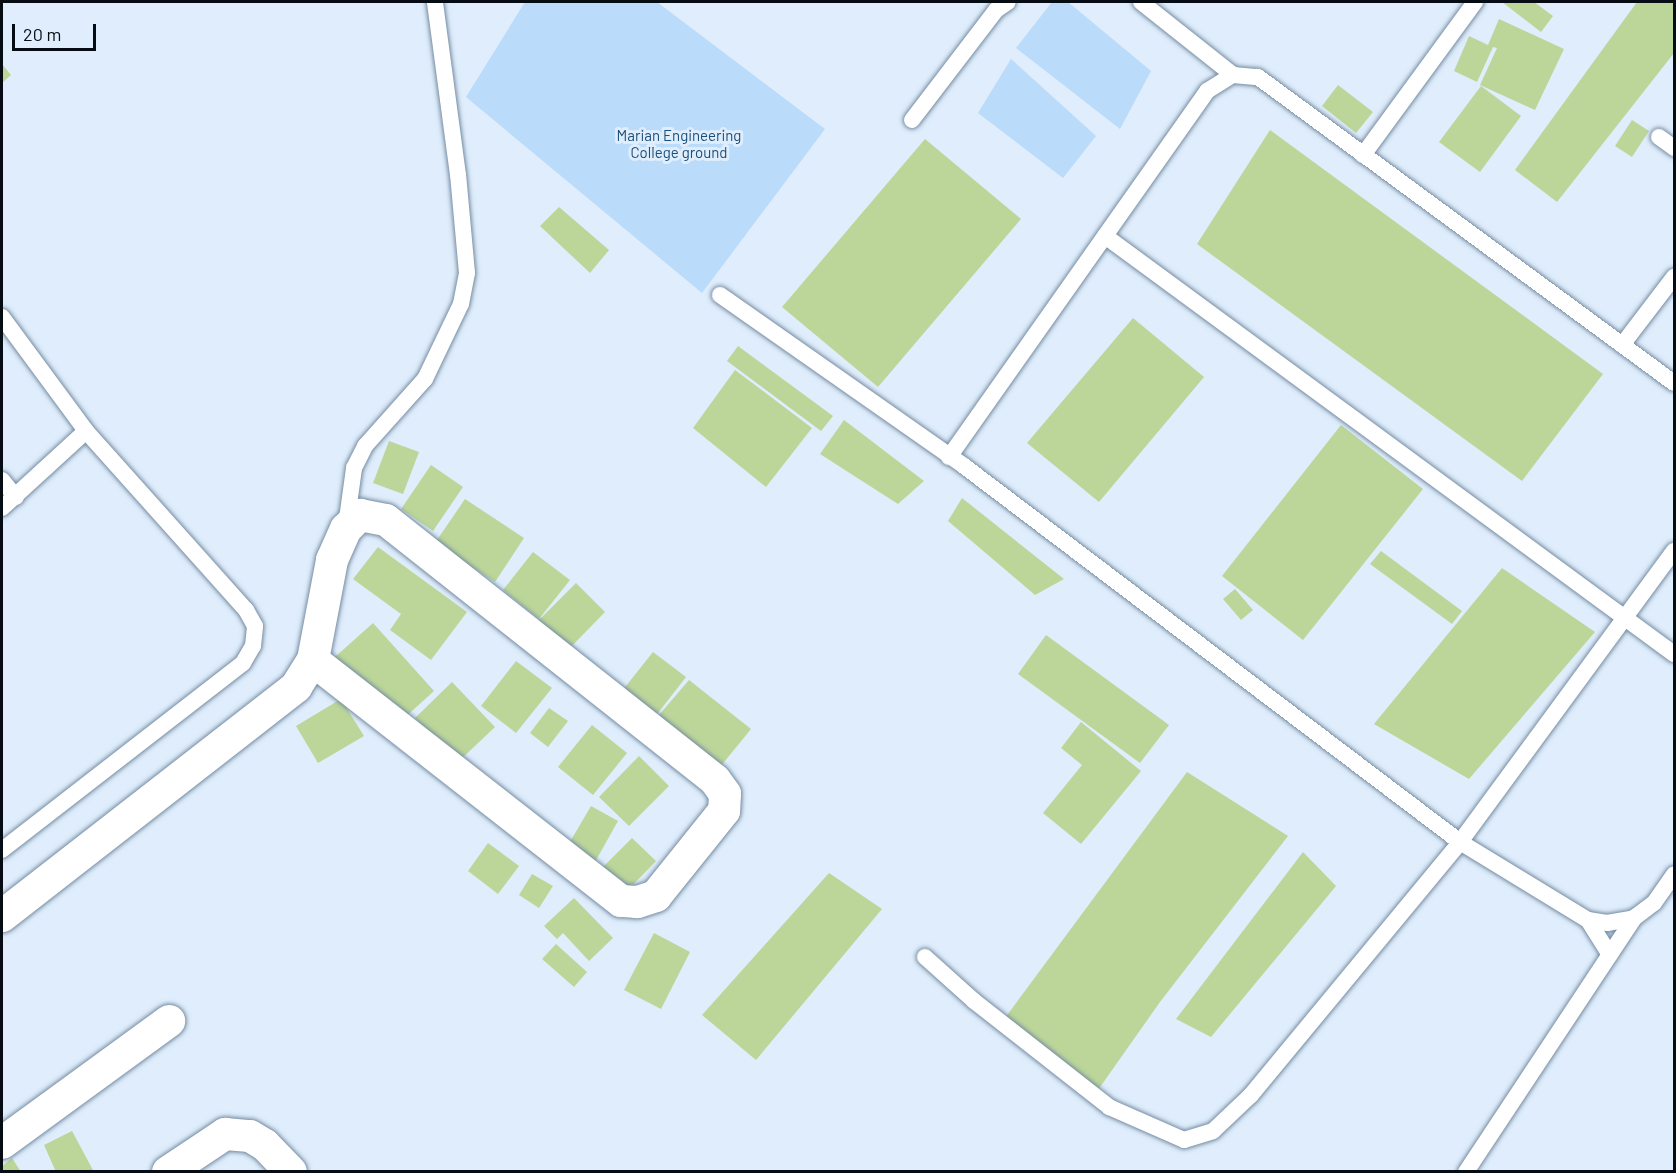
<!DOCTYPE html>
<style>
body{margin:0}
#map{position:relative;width:1676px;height:1173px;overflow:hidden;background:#dfedfc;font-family:Barlow,sans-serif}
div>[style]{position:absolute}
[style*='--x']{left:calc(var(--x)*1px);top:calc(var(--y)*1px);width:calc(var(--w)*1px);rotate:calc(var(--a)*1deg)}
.green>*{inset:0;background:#badbfa}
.building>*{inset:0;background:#bcd699}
.roads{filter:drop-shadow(0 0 2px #758ca2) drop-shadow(0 0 2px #758ca2)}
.lane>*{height:16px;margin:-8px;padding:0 8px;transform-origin:8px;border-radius:8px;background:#fff}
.street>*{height:32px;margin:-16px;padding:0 16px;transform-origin:16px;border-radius:16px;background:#fff}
span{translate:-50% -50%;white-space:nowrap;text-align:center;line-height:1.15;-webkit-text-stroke:6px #dfedfc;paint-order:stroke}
.park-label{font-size:15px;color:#1a4f7c}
.frame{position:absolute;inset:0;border:3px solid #050c14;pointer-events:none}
.scale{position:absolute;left:12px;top:24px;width:84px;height:27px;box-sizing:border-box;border:3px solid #050c14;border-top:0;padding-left:8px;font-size:18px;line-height:21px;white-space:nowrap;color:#050c14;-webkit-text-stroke:4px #dfedfc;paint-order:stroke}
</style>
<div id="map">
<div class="green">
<div style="clip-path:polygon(525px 2px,657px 2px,825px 129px,702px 293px,466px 97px)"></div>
<div style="clip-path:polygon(1052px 2px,1068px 2px,1151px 71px,1120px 129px,1016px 48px)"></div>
<div style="clip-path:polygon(1011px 59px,1096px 136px,1063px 178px,978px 113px)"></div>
</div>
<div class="building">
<div style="clip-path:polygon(1502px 2px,1534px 2px,1553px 16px,1541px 32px)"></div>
<div style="clip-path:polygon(1637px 2px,1674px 2px,1674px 53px,1557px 202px,1515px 170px)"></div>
<div style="clip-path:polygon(1499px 19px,1564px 49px,1535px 110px,1480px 85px,1497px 48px,1493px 47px,1477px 82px,1454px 71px,1469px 36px,1488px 45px)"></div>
<div style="clip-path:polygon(2px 64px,11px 75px,2px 83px)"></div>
<div style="clip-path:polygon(1338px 85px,1373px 112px,1356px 133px,1322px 106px)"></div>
<div style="clip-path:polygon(1481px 86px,1521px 116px,1480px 172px,1439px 142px)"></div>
<div style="clip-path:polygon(1632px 120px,1649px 131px,1632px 157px,1615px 146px)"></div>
<div style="clip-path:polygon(1270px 130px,1603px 374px,1522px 481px,1197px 244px)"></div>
<div style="clip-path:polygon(925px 139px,1021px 219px,878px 387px,782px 307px)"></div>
<div style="clip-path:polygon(559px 207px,609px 250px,590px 273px,540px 226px)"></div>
<div style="clip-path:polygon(1133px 318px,1204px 377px,1099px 502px,1027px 443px)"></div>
<div style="clip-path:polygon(738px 346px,833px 416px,821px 431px,727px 361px)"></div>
<div style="clip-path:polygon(735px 370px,812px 428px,766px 487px,693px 428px)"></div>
<div style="clip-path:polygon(844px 420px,924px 481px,898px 504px,820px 454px)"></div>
<div style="clip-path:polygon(1341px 425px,1423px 489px,1303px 640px,1222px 576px)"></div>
<div style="clip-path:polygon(389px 441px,419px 452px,403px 494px,373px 483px)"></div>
<div style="clip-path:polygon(431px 465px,463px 487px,433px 531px,401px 509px)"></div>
<div style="clip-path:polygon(962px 498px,1064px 579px,1035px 595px,948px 521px)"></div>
<div style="clip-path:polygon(465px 499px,524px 538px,495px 582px,435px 543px)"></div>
<div style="clip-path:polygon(378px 547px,467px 612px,431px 660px,390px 630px,401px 614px,353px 579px)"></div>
<div style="clip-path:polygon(1381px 551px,1462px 611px,1452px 624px,1370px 564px)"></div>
<div style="clip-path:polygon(533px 552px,570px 580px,539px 619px,503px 590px)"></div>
<div style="clip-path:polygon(1502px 568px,1595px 632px,1469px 779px,1374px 724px)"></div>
<div style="clip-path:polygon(576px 583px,605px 612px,567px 651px,537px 622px)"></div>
<div style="clip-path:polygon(1235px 589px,1253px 610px,1241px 620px,1223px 599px)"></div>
<div style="clip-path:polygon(373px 623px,434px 691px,402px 720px,366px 681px,361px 686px,335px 657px)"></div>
<div style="clip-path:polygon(1046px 635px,1169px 725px,1140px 763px,1018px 674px)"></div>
<div style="clip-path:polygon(653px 652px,686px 677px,651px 722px,618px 696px)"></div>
<div style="clip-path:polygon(516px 661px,552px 688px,516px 733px,481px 706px)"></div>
<div style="clip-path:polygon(689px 680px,751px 729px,716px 772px,653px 722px)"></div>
<div style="clip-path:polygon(452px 682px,495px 727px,458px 762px,415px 718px)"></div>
<div style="clip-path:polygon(341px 699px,364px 736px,318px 763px,296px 726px)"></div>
<div style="clip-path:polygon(549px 708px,568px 721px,548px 747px,530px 733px)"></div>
<div style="clip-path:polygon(1081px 722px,1141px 771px,1081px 844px,1043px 813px,1082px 765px,1061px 748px)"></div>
<div style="clip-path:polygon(592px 725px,627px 753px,593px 795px,558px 767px)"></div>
<div style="clip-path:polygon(639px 756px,669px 786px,629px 826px,599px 797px)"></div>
<div style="clip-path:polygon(1187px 772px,1288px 836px,1160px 1002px,1098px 1090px,1002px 1022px)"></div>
<div style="clip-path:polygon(591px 806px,618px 821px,595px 862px,567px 847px)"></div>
<div style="clip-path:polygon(632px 838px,656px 861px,623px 895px,598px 872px)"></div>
<div style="clip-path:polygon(488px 843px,519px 866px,498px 894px,468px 871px)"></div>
<div style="clip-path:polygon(1303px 852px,1336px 886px,1211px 1037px,1176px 1019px)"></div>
<div style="clip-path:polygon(829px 873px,882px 909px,756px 1060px,702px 1015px)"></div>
<div style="clip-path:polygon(532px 874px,553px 886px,539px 908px,519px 895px)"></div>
<div style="clip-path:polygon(574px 898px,613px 938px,589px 961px,563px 933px,557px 939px,544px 926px)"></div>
<div style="clip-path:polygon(654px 933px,690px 952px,661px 1009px,624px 990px)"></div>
<div style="clip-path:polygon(556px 944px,587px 972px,574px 987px,542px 959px)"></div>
<div style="clip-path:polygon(72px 1131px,94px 1172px,56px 1172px,44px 1145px)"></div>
<div style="clip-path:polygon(12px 1158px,21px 1172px,2px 1172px,2px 1166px)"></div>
</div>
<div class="roads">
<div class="lane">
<div style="--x:1141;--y:2;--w:117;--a:38.4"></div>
<div style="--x:912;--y:120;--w:138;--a:-52.6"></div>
<div style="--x:996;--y:10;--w:14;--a:-34"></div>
<div style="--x:1659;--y:137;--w:19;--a:36"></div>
<div style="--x:1363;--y:155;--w:190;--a:-53.8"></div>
<div style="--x:1105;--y:236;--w:706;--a:36.3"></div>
<div style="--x:720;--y:295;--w:298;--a:35"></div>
<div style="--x:964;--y:466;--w:622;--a:37.16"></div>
<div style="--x:1460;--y:842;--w:150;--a:31.4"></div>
<div style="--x:1588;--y:920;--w:19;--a:9"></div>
<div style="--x:1607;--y:923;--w:27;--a:-10"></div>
<div style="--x:1634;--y:918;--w:25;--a:-37"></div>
<div style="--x:1654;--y:903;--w:35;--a:-55"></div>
<div style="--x:2;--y:317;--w:142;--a:53.6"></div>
<div style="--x:86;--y:431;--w:114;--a:137.5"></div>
<div style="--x:1622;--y:345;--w:86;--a:-52.6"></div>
<div style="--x:949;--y:457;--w:448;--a:-54.8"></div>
<div style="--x:1207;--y:91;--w:31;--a:-32"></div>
<div style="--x:1233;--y:75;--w:25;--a:5"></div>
<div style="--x:1258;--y:77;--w:516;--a:36.34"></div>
<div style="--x:2;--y:480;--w:22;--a:51"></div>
<div style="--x:346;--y:526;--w:59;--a:-82.1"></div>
<div style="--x:354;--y:468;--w:25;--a:-63"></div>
<div style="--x:365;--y:446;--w:90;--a:-48.2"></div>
<div style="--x:425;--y:379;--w:83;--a:-64.4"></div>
<div style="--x:461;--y:304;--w:32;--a:-79"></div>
<div style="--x:467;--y:273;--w:98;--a:-95.2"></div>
<div style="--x:458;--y:175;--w:175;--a:-97.6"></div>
<div style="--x:2;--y:850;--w:305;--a:-37.8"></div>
<div style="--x:243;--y:663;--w:20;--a:-60"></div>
<div style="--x:253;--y:646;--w:20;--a:-84"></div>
<div style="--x:255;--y:626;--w:18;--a:-119"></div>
<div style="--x:246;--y:610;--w:240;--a:-131.8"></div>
<div style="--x:1588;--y:920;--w:41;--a:57.8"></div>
<div style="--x:925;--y:957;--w:66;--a:41.9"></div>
<div style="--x:974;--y:1001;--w:172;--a:38.1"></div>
<div style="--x:1109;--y:1107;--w:82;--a:23.7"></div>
<div style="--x:1184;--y:1140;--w:30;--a:-17"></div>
<div style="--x:1213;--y:1131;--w:52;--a:-43.5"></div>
<div style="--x:1251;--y:1095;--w:328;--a:-50.4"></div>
<div style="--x:1460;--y:842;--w:361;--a:-53.7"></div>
<div style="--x:1466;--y:1172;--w:305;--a:-56.5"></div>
</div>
<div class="street">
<div style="--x:2;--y:916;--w:373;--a:-37.9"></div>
<div style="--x:296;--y:687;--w:32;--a:-58"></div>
<div style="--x:313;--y:660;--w:102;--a:-79.2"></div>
<div style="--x:332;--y:560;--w:34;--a:-66"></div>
<div style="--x:346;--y:529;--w:20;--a:-45"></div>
<div style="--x:360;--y:515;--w:26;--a:11"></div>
<div style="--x:386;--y:520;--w:419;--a:38.3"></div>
<div style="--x:715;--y:780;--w:17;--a:54"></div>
<div style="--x:725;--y:794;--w:17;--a:93"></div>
<div style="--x:724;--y:811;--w:109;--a:128.7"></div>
<div style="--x:656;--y:896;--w:20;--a:162"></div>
<div style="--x:637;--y:902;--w:16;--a:-176"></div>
<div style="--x:621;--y:901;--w:391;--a:-142"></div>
<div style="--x:2;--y:1143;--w:207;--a:-36.1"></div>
<div style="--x:168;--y:1172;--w:69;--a:-33.7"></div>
<div style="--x:225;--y:1134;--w:25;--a:5"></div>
<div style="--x:250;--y:1136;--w:17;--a:31"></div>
<div style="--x:265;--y:1145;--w:37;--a:46"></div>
</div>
</div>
<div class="park-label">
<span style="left:679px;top:144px">Marian Engineering<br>College ground</span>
</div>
<div class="frame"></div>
<div class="scale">20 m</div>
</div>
